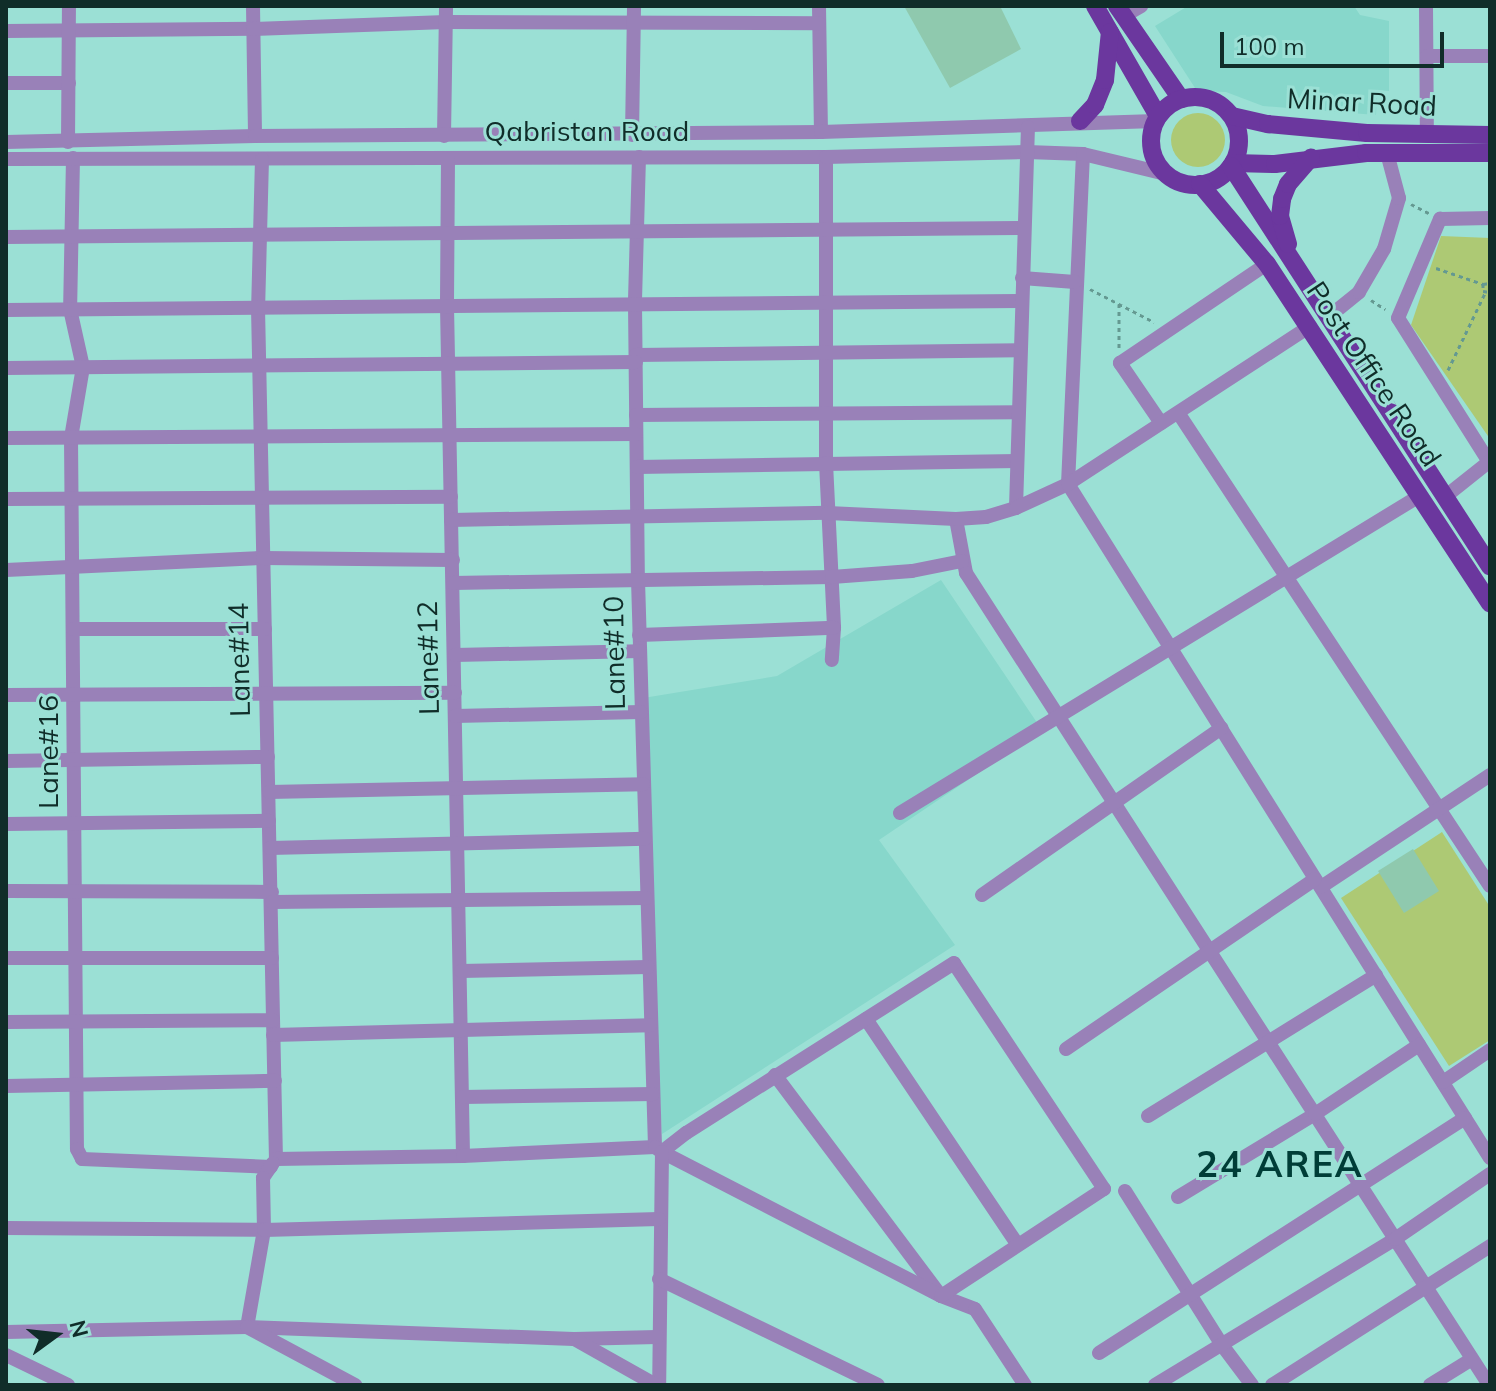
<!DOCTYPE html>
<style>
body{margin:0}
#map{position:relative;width:1496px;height:1391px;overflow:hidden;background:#9be0d5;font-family:Mulish,sans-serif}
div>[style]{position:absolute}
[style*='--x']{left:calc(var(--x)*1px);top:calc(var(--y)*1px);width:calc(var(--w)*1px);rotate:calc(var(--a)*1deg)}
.built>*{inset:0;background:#87d7cb}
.green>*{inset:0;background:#adc974}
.round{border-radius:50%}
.building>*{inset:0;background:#8fc9ae}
.path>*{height:3px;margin-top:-1.5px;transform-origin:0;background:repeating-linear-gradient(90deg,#649991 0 4px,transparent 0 8px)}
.minor>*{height:14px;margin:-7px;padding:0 7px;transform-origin:7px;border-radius:7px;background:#9981b8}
.major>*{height:18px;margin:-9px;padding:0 9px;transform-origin:9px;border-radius:9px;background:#6b379e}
.major>.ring{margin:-9px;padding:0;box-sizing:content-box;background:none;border:18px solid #6b379e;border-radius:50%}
span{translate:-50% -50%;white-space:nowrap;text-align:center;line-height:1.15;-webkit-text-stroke:6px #9be0d5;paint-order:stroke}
.street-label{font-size:28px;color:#102d29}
.district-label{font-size:36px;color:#003d37;font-weight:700;letter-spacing:2px}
.frame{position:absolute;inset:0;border:8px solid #102d29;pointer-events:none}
.north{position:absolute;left:16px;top:1295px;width:80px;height:80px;-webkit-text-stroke:6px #9be0d5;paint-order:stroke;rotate:75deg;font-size:22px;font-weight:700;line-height:32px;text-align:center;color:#102d29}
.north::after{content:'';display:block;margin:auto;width:28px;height:36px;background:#102d29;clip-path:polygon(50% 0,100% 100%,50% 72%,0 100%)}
.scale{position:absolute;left:1220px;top:32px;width:224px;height:36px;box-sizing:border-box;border:4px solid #102d29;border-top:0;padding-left:10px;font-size:24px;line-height:28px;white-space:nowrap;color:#102d29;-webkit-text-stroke:6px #9be0d5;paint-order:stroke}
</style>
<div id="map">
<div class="built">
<div style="clip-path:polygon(1188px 6px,1354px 6px,1360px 15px,1389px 21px,1389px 91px,1377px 90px,1376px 115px,1263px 106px,1226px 92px,1197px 91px,1155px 26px)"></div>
<div style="clip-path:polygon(941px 580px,1042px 730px,879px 840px,955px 945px,662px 1134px,637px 699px,777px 676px)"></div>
</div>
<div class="green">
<div class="round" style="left:1171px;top:113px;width:54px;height:54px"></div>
<div style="clip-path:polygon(1441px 236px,1490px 238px,1490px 439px,1411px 325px)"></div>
<div style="clip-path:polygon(1442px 832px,1490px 907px,1490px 1040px,1449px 1066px,1341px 898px)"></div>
</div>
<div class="building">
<div style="clip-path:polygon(904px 6px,1000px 6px,1021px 49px,950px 88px)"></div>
<div style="clip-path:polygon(1413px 849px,1439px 891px,1404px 913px,1378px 871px)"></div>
</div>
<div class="path">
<div style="--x:1411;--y:204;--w:20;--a:27"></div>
<div style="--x:1436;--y:268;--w:50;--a:18.8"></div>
<div style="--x:1483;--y:284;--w:7;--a:-8"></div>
<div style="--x:1483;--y:284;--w:7;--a:90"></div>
<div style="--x:1483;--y:291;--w:7;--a:8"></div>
<div style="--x:1090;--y:289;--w:72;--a:27.3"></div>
<div style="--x:1371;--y:300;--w:17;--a:33"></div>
<div style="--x:1119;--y:304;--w:44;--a:90"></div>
<div style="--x:1448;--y:370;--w:85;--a:-64.3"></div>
</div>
<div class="minor">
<div style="--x:253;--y:6;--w:130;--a:89.1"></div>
<div style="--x:819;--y:6;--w:126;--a:89.1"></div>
<div style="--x:1426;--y:6;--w:129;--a:89.6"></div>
<div style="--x:1124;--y:16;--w:20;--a:-30"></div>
<div style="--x:6;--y:31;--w:247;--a:-0.5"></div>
<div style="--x:253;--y:29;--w:193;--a:-2.1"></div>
<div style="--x:446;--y:22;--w:373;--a:0.2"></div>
<div style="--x:1427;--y:56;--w:63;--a:0"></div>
<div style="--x:6;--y:83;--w:63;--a:0"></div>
<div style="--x:632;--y:135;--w:129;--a:-89.1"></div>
<div style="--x:444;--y:136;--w:130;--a:-89.1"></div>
<div style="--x:6;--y:142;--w:249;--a:-1.4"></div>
<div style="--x:255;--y:136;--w:566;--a:-0.4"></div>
<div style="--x:821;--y:132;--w:335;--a:-1.9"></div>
<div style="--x:68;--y:142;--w:136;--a:-89.6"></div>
<div style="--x:1083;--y:154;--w:330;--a:92.6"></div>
<div style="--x:1068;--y:484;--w:795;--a:57.95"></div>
<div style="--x:639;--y:157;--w:147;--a:91.6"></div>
<div style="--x:635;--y:304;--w:276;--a:89.4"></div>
<div style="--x:638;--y:580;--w:567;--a:88.28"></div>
<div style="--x:826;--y:157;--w:306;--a:90"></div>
<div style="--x:826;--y:463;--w:165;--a:87.2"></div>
<div style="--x:834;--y:628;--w:32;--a:94"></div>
<div style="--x:73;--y:158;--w:151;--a:91.1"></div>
<div style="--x:70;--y:309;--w:59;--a:77.4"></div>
<div style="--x:83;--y:367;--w:72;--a:99.6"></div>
<div style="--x:71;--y:438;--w:711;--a:89.52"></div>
<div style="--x:77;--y:1149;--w:11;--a:63"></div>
<div style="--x:82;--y:1159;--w:189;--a:2.4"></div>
<div style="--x:6;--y:159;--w:820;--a:-0.14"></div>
<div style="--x:826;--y:157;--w:201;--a:-1.4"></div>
<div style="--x:1027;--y:152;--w:56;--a:2"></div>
<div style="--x:1083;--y:154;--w:85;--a:13.5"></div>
<div style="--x:262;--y:159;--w:149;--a:91.5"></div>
<div style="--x:258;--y:308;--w:851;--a:88.79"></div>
<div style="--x:448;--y:159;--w:147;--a:90.4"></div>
<div style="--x:447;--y:306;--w:850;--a:88.92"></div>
<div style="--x:6;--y:237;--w:1018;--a:-0.51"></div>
<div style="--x:1022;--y:278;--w:53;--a:4.3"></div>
<div style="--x:6;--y:310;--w:1015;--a:-0.51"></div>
<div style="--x:1331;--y:315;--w:36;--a:-39"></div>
<div style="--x:1359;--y:292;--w:50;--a:-59.8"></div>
<div style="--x:1384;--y:249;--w:53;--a:-73.6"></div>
<div style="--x:1399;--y:198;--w:47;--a:-104.9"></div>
<div style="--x:636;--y:355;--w:384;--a:-0.7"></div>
<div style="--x:6;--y:368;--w:630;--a:-0.55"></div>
<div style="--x:1179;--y:414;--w:565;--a:56.62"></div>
<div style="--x:636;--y:415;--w:382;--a:-0.4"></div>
<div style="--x:1161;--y:423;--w:73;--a:-124.3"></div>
<div style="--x:1120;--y:363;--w:177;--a:-34"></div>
<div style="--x:6;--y:438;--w:630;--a:-0.36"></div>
<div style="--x:1489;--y:462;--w:170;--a:-122.3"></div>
<div style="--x:1398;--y:318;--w:108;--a:-67"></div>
<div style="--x:1440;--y:219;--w:50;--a:-1.1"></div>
<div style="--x:637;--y:467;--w:380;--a:-0.9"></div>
<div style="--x:1446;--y:496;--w:56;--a:-38.5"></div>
<div style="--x:6;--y:499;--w:445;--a:-0.3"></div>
<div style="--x:1016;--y:508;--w:381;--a:-88.2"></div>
<div style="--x:956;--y:519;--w:55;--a:79.5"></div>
<div style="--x:966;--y:573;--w:966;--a:57.21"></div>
<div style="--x:451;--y:520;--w:377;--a:-1.1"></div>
<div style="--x:828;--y:513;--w:128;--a:2.7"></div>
<div style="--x:956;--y:519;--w:30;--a:-4"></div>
<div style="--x:986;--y:517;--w:31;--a:-17"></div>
<div style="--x:1016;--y:508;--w:57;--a:-24.8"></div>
<div style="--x:1068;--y:484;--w:289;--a:-33.1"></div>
<div style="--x:6;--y:570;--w:257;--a:-2.7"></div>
<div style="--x:263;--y:558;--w:190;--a:0.6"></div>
<div style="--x:453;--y:583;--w:379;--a:-0.9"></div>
<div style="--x:832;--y:577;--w:80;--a:-4.3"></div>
<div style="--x:912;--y:571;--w:51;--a:-11.3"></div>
<div style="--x:73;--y:629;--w:192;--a:0"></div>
<div style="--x:639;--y:635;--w:195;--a:-2.1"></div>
<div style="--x:455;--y:655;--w:185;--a:-1.2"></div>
<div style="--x:6;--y:695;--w:449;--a:-0.3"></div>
<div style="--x:455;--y:716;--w:186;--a:-1.2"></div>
<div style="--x:6;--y:761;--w:262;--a:-0.9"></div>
<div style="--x:269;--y:792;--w:374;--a:-1.2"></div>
<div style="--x:900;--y:813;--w:610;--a:-31.4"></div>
<div style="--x:6;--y:824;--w:263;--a:-0.7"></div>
<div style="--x:270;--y:848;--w:375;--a:-1.4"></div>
<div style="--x:1321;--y:887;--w:203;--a:-33.5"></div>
<div style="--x:6;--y:891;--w:266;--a:0.2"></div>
<div style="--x:982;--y:895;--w:292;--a:-34.9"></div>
<div style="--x:272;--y:902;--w:374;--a:-0.6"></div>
<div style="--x:6;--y:958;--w:266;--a:0"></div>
<div style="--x:461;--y:971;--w:187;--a:-1.2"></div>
<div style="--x:866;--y:1019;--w:272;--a:56.1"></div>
<div style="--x:6;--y:1022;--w:267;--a:-0.4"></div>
<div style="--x:273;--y:1035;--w:377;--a:-1.5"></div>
<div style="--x:1066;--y:1049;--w:301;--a:-34.3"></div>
<div style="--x:775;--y:1075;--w:276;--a:53.1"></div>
<div style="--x:941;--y:1296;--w:36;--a:21"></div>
<div style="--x:975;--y:1309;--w:91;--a:56.7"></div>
<div style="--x:1443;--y:1082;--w:57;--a:-34.2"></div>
<div style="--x:6;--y:1086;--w:269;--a:-1.1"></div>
<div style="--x:463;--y:1097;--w:190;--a:-0.9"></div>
<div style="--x:1148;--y:1116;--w:268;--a:-31.7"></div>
<div style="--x:276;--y:1159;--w:187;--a:-0.9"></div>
<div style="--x:463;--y:1156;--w:192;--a:-2.7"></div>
<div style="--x:655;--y:1147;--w:9;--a:36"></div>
<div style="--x:662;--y:1152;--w:314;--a:27.3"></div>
<div style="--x:941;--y:1296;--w:195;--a:-33.3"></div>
<div style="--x:1104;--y:1189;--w:271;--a:-123.6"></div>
<div style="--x:954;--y:963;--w:317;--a:147.6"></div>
<div style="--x:686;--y:1133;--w:31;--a:142"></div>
<div style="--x:662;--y:1152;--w:233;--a:90.7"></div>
<div style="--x:273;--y:1163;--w:18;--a:124"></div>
<div style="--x:263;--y:1178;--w:52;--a:88.9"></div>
<div style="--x:264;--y:1230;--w:98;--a:99.9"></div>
<div style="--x:247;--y:1327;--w:327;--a:2.1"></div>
<div style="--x:574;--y:1339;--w:83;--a:-1.4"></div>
<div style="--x:1125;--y:1191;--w:182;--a:57.8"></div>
<div style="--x:1222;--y:1345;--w:50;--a:53.1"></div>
<div style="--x:1178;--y:1197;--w:160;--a:-31.2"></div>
<div style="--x:1315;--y:1114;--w:125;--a:-33.6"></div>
<div style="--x:6;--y:1228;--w:258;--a:0.4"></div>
<div style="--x:264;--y:1230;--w:395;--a:-1.6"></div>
<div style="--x:659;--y:1279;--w:243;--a:25.8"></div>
<div style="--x:6;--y:1332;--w:241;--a:-1.2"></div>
<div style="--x:247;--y:1327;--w:123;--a:28.2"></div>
<div style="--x:576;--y:1340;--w:92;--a:29.4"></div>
<div style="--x:1099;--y:1353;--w:435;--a:-32.7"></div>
<div style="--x:6;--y:1355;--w:69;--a:25.8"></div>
<div style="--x:1155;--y:1385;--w:281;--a:-31.3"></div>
<div style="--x:1395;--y:1239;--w:115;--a:-34.4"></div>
<div style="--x:1272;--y:1385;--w:259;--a:-32.5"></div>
<div style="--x:1430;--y:1385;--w:49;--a:-31.8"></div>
</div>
<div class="major">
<div style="--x:1095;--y:6;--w:127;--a:60.2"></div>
<div style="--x:1117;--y:6;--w:113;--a:55.5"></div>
<div class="ring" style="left:1151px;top:97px;width:70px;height:70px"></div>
<div style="--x:1232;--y:116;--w:37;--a:13"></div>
<div style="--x:1268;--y:124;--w:99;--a:5.2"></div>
<div style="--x:1367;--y:133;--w:123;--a:0.9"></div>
<div style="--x:1080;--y:121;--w:22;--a:-47"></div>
<div style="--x:1095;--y:105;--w:27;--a:-68"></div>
<div style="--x:1105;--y:80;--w:48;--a:-84.1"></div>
<div style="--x:1233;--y:163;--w:42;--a:1.4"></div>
<div style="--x:1275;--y:164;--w:92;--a:-6.9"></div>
<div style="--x:1366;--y:153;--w:124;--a:0"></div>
<div style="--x:1231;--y:166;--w:477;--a:57.1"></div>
<div style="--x:1200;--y:184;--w:104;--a:50.1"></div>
<div style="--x:1267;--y:264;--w:406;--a:56.7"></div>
<div style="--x:1288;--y:244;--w:29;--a:-106"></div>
<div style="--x:1280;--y:216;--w:17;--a:-83"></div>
<div style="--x:1282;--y:199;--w:16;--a:-68"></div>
<div style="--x:1288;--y:184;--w:35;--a:-49"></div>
</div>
<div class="street-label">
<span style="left:1362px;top:102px;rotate:3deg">Minar Road</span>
<span style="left:587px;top:131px">Qabristan Road</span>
<span style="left:1374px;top:374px;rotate:56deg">Post Office Road</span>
<span style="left:614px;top:653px;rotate:-91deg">Lane#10</span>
<span style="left:428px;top:658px;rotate:-91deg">Lane#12</span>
<span style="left:239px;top:660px;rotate:-91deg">Lane#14</span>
<span style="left:48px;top:752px;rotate:-90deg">Lane#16</span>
</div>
<div class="district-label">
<span style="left:1280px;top:1164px">24 AREA</span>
</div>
<div class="frame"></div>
<div class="north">N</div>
<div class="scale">100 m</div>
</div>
